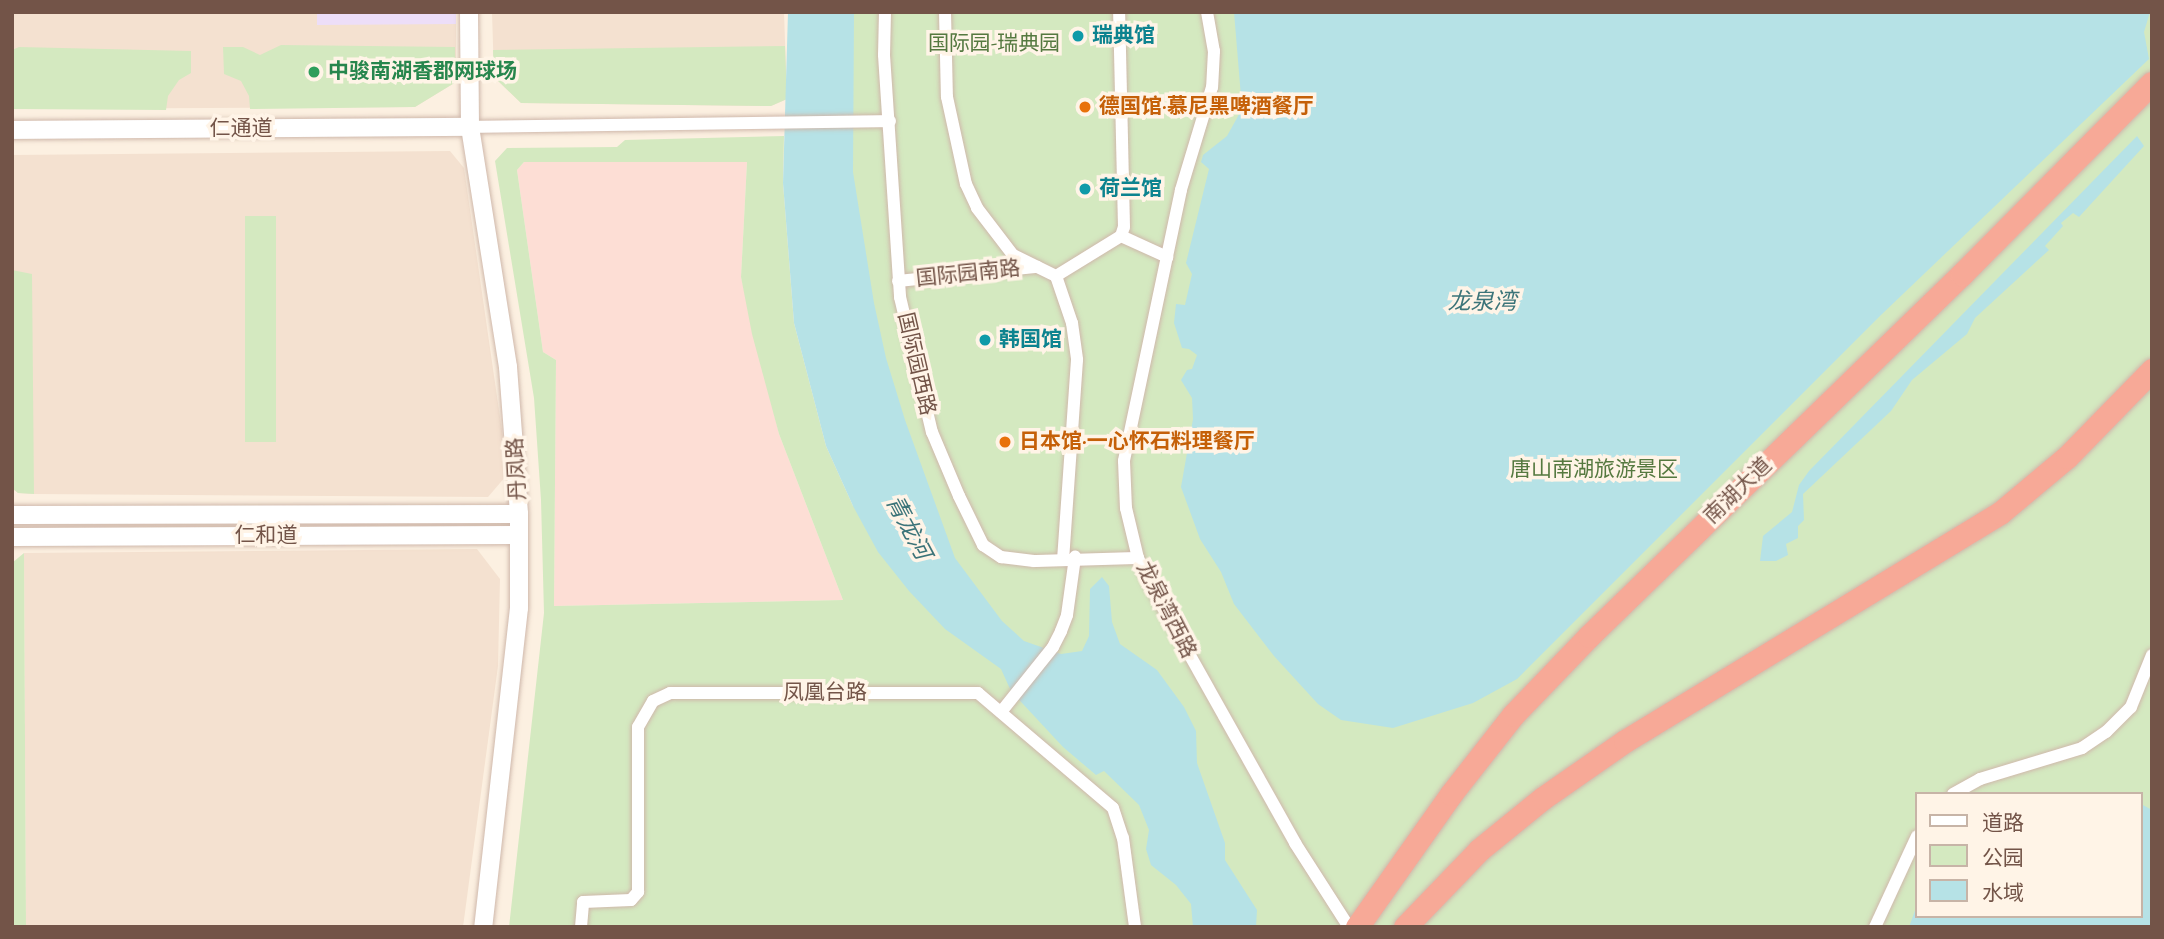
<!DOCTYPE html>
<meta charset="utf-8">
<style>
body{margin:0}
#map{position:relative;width:2164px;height:939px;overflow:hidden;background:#fcf0e1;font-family:"Alegreya Sans","Noto Sans SC",sans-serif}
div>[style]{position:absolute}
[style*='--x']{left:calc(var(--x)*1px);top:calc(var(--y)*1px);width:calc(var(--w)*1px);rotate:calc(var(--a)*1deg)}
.residential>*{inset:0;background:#f4e1d0}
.commercial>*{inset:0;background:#fdded5}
.education>*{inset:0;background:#eddef8}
.green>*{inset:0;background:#d4e9c0}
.water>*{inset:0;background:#b6e2e6}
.roads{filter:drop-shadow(0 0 2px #cfb8ab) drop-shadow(0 0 2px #cfb8ab)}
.street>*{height:12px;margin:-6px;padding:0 6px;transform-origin:6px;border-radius:6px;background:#fff}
.secondary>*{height:18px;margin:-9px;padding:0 9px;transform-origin:9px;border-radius:9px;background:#fff}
.highway>*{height:23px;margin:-11.5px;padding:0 11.5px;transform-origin:11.5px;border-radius:11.5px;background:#f7a997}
.dots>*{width:19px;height:19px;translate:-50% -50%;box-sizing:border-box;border:4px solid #fff4e7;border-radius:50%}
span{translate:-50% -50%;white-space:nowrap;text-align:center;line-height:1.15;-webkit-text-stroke:7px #fff4e7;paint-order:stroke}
.culture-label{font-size:21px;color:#0d838f;font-weight:700}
.left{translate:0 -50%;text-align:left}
.park-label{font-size:21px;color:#557940}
.leisure-label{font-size:21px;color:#27864d;font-weight:700}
.food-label{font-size:21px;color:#c56008;font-weight:700}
.street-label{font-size:21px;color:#735448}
.water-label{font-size:23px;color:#3c7479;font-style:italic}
.frame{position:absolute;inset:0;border:14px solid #735448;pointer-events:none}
.legend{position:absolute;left:1915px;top:792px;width:228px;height:126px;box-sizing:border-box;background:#fff4e7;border:2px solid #c7b4a7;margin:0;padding:9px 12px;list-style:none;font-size:21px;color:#735448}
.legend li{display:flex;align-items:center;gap:14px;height:35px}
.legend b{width:35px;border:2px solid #c7b4a7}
</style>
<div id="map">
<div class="residential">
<div style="clip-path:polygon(12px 12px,456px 12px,456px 82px,415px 107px,14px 109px)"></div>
<div style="clip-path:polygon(492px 12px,784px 12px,787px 99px,771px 106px,521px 103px,494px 77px)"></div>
<div style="clip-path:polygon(450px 151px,464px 168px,502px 431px,506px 476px,488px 497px,34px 494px,18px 493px,12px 488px,12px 155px)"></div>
<div style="clip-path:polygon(477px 549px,500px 579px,498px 666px,463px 927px,26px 927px,24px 553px)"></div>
</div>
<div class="commercial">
<div style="clip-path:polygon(524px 162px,747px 162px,741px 277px,779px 434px,843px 600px,554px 606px,556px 360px,543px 352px,517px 170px)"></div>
</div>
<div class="education">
<div style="clip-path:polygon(317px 12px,456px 12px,456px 24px,317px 25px)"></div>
</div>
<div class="green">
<div style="clip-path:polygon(evenodd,810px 12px,2152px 12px,2152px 927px,509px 927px,544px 613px,541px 500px,534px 398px,495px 161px,507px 148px,617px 147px,625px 140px,784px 136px,783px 183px,794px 323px,826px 446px,853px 506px,810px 12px,524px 162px,747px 162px,741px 277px,752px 334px,779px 434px,843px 600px,554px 606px,556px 360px,543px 352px,517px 170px,524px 162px,810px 12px,1917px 794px,2141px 794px,2141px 916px,1917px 916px,1917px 794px)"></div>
<div style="clip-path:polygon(281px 45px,455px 47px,456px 82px,415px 107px,250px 109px,249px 96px,241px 81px,224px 74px,223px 47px,243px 47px,260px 55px)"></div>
<div style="clip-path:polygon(785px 46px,787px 99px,771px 106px,521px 103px,494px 77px,493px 50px)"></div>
<div style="clip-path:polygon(19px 47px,191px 51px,191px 73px,179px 80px,168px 96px,166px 110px,14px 109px,12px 50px)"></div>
<div style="clip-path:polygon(245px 216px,276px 216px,276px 442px,245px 442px)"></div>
<div style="clip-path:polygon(12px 270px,32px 274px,34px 494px,18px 493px,12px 488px)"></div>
<div style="clip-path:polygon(24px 553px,26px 927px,12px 927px,12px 563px)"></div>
</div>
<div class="water">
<div style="clip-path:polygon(788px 12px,854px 12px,853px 172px,874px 303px,886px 358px,905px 420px,955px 558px,1002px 621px,1024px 641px,1061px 654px,1082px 651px,1089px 636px,1090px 589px,1102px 577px,1109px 586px,1112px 622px,1120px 644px,1157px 670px,1184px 707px,1196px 731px,1197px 763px,1225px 843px,1225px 860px,1257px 910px,1256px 927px,1193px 927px,1191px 904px,1176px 885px,1151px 865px,1146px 849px,1149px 830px,1139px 805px,1104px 771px,1096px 775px,1063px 747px,1011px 691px,1001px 669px,945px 629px,909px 591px,878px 552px,853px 506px,826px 446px,794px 323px,783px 183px)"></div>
<div style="clip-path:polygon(1234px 12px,2150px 12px,2144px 32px,2149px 59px,1881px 315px,1517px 679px,1473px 703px,1393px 728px,1341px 720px,1318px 704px,1274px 656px,1234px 604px,1221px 572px,1200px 539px,1181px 487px,1193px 419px,1192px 398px,1181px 380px,1187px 370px,1192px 369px,1197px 355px,1189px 349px,1182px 348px,1174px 323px,1176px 304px,1185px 305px,1192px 274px,1186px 263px,1209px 169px,1201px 162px,1203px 155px,1227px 136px,1242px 109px)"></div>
<div style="clip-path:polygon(2137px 136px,2144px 146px,2079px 217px,2073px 213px,2061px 223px,2063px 226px,2045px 246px,2049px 250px,1975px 318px,1967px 334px,1912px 380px,1891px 411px,1803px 494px,1804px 520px,1798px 526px,1798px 538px,1786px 544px,1788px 555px,1776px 561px,1760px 561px,1763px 536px,1792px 512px,1799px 485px,1809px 471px)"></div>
<div style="clip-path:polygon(2141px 804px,2152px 810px,2152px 927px,1909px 927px,1917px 905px,1917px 916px,2141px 916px)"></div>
</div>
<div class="roads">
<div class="street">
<div style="--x:885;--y:12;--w:43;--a:91.3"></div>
<div style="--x:884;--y:55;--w:243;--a:86.2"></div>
<div style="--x:900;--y:297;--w:139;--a:76.7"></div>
<div style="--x:932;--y:432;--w:69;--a:67.1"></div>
<div style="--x:959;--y:496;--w:55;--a:63.9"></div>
<div style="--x:983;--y:545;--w:22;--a:34"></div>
<div style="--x:1001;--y:557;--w:33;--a:7"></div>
<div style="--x:1034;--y:561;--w:104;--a:-1.7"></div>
<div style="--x:945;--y:12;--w:85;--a:88.7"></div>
<div style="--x:947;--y:97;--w:89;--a:77.7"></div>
<div style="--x:966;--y:184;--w:26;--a:65"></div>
<div style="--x:977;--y:208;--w:59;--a:52.5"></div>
<div style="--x:1013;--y:255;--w:48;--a:26"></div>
<div style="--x:1056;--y:276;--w:50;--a:71.2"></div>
<div style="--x:1072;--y:323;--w:37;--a:82"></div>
<div style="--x:1077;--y:360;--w:198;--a:94"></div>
<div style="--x:1207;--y:12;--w:40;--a:80"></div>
<div style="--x:1214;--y:51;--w:36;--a:93"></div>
<div style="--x:1212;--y:87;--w:108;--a:106.8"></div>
<div style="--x:1181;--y:190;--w:277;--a:101.9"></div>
<div style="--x:1124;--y:461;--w:47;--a:87.6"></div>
<div style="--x:1126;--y:508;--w:51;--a:76.5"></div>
<div style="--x:1138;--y:558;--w:31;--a:65"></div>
<div style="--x:1151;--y:586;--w:295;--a:60.7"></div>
<div style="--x:1295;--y:843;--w:100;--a:57.3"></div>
<div style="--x:470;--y:127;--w:420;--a:-0.8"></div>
<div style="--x:1121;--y:236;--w:51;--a:24.5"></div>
<div style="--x:1056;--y:276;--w:76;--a:-31.6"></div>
<div style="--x:1121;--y:236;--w:9;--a:-72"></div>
<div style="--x:1124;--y:227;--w:215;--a:-91.3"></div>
<div style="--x:898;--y:281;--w:140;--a:-5.8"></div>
<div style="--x:1001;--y:712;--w:83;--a:-51.3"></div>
<div style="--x:1053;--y:647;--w:18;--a:-63"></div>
<div style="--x:1061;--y:631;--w:17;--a:-69"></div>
<div style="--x:1067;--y:615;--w:59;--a:-82.1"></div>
<div style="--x:1953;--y:794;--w:31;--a:-29"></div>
<div style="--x:1980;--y:779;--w:107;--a:-16.9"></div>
<div style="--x:2082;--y:748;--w:29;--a:-34"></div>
<div style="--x:2106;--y:732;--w:35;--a:-45"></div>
<div style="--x:2131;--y:707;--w:56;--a:-68"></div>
<div style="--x:581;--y:927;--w:25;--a:-85"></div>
<div style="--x:583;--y:902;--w:48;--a:-2.4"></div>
<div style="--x:631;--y:900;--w:11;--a:-49"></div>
<div style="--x:638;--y:892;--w:165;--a:-90"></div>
<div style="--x:638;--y:727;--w:30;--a:-60"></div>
<div style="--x:653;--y:701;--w:19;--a:-25"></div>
<div style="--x:670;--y:693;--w:308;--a:0"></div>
<div style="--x:978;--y:693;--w:177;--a:40.4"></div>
<div style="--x:1113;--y:808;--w:32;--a:72"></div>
<div style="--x:1123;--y:838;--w:90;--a:82.3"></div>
<div style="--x:1875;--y:927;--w:100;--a:-65.2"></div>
</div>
<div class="secondary">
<div style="--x:469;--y:12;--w:115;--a:89.5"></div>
<div style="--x:470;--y:127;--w:243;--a:81"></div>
<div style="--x:508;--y:367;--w:147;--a:85.7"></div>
<div style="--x:519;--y:514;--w:94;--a:90"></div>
<div style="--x:519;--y:608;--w:321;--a:96.4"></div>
<div style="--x:12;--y:130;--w:458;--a:-0.4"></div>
<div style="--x:12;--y:515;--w:507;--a:-0.11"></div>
<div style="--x:12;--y:537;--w:507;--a:-0.23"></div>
</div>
<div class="highway">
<div style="--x:1357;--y:927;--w:163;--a:-54.7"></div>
<div style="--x:1451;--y:794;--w:100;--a:-51.9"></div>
<div style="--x:1513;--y:715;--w:110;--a:-46.1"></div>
<div style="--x:1589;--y:636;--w:520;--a:-44.14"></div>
<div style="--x:1962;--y:274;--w:269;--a:-45.2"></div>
<div style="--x:1405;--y:927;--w:107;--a:-46.1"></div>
<div style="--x:1479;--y:850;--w:82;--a:-39.1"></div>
<div style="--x:1543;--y:798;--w:100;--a:-34.8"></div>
<div style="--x:1625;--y:741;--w:439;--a:-31.3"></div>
<div style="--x:2000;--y:513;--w:87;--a:-39.9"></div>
<div style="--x:2067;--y:457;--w:122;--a:-45.7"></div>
</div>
</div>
<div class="dots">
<div style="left:1078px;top:36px;background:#0f9aa8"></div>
<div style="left:314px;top:72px;background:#2e9e5b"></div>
<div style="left:1085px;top:107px;background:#e8710a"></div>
<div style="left:1085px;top:189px;background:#0f9aa8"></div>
<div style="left:985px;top:340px;background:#0f9aa8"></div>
<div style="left:1005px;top:442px;background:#e8710a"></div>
</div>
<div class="culture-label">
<span class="left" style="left:1092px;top:36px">瑞典馆</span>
<span class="left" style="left:1099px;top:189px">荷兰馆</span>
<span class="left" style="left:999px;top:340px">韩国馆</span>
</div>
<div class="park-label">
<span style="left:994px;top:44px">国际园-瑞典园</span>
<span style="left:1594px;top:470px">唐山南湖旅游景区</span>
</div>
<div class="leisure-label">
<span class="left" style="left:328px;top:72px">中骏南湖香郡网球场</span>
</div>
<div class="food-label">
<span class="left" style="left:1099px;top:107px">德国馆·慕尼黑啤酒餐厅</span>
<span class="left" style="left:1019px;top:442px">日本馆·一心怀石料理餐厅</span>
</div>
<div class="street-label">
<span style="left:241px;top:129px">仁通道</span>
<span style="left:968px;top:274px;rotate:-6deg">国际园南路</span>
<span style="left:916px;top:364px;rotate:77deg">国际园西路</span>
<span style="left:517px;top:469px;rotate:-93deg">丹凤路</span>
<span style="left:1738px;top:491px;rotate:-44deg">南湖大道</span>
<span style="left:266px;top:536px">仁和道</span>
<span style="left:1166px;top:610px;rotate:63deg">龙泉湾西路</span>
<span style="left:825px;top:693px">凤凰台路</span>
</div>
<div class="water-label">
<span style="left:1482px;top:303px">龙泉湾</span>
<span style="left:907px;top:528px;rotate:62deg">青龙河</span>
</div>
<div class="frame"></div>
<ul class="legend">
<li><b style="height:9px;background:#fff"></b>道路</li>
<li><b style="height:19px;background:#d4e9c0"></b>公园</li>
<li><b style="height:19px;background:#b6e2e6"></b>水域</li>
</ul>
</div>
